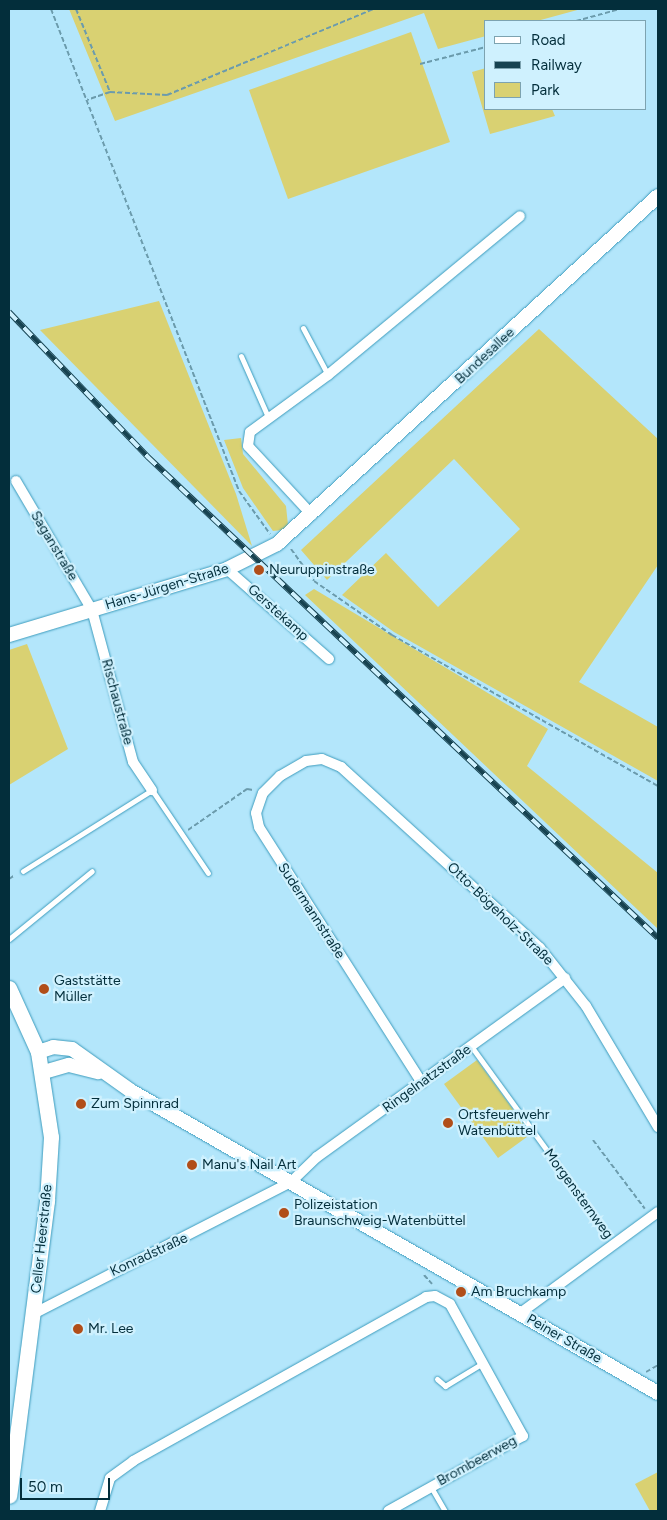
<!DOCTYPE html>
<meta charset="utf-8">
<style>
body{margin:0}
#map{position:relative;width:667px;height:1520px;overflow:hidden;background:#b3e6fb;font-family:Figtree,sans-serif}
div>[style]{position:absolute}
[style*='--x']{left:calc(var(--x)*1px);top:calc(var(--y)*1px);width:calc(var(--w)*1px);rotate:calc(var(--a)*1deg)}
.green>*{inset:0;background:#d9d172}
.path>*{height:2px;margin-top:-1px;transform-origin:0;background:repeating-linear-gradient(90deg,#6b9bac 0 5px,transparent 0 7.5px)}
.roads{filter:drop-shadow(0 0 1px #3d9cbd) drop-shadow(0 0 1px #3d9cbd)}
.service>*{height:5px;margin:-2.5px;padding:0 2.5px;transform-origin:2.5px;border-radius:2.5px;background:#fff}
.minor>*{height:10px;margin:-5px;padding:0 5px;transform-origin:5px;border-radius:5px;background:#fff}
.secondary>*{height:14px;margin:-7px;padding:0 7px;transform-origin:7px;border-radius:7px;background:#fff}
.primary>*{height:15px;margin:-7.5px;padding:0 7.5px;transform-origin:7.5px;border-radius:7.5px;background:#fff}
.rail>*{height:5.5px;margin-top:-2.75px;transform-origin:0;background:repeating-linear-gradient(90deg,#cff1fe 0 11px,#174351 0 22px);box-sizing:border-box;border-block:1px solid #174351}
.dots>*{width:14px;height:14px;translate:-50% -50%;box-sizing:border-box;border:2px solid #cff1fe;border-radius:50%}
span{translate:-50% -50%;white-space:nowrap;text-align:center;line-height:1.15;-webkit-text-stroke:4.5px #cff1fe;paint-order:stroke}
.street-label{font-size:14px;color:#032e3b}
.poi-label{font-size:14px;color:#032e3b}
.left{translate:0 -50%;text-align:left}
.frame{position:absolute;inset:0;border:10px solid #032e3b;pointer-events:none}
.legend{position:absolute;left:484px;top:20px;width:162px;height:90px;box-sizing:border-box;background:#cff1fe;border:1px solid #7da3b0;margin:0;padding:6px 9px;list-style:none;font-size:15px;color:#032e3b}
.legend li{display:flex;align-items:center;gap:10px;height:25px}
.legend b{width:25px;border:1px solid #7da3b0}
.scale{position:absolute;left:20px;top:1478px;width:90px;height:22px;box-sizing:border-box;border:2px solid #032e3b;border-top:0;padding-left:6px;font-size:15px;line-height:18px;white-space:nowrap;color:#032e3b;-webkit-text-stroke:4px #cff1fe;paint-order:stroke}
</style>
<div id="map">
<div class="green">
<div style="clip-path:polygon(69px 9px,581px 9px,537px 21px,486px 21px,486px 36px,438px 49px,424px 13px,115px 121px)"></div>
<div style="clip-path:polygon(411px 32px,450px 142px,288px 199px,249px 90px)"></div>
<div style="clip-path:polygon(486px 68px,486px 109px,552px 109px,555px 116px,490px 134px,472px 72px)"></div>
<div style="clip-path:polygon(159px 301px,236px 494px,252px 546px,40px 330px)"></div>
<div style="clip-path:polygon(539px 329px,658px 439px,658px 565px,579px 682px,658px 727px,658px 781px,394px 632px,342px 595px,386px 553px,438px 607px,520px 529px,454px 459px,327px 580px,301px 550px)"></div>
<div style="clip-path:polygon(241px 438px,243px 454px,286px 506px,288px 525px,282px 530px,273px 531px,243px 488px,224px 440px)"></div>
<div style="clip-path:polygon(314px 589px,548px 729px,527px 766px,658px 873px,658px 929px,305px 595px)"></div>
<div style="clip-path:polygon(27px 644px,68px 749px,9px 785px,9px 650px)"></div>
<div style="clip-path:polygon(477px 1060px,531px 1134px,498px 1158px,444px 1084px)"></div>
<div style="clip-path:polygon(658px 1472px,658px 1511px,650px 1511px,635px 1484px)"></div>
</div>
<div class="path">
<div style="--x:51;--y:9;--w:517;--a:68.69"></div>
<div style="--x:239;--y:491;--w:53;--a:54.2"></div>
<div style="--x:76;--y:9;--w:90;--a:67.7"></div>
<div style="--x:110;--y:92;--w:24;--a:161"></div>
<div style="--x:576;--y:21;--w:46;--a:-15.3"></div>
<div style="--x:420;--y:64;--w:68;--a:-14.4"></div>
<div style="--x:110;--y:92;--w:57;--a:3"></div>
<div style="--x:167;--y:95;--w:224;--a:-22.6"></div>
<div style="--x:291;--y:549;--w:39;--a:54"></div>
<div style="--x:314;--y:581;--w:95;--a:34.7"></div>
<div style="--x:392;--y:635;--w:306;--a:29.6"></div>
<div style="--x:188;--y:830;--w:72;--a:-34.8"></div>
<div style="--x:247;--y:789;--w:6;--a:9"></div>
<div style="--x:9;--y:879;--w:7;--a:-34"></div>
<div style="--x:593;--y:1140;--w:86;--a:53"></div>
<div style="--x:560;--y:1169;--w:81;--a:53.6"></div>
<div style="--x:424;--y:1275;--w:12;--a:48"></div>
<div style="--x:646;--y:1372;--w:14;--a:-30"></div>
</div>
<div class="roads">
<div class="service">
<div style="--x:303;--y:328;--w:53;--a:62"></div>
<div style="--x:241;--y:356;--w:67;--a:66.1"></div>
<div style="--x:23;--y:871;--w:152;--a:-32.1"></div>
<div style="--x:152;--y:790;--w:100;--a:56"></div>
<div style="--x:9;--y:939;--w:107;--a:-39.3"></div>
<div style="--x:471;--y:1046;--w:145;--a:54"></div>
<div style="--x:437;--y:1379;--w:11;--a:41"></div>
<div style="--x:445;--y:1386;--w:44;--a:-31.2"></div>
<div style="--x:431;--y:1487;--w:28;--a:60"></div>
</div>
<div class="minor">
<div style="--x:16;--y:481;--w:150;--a:59.5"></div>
<div style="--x:92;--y:610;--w:157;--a:74.9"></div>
<div style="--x:133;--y:762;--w:34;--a:56"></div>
<div style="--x:312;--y:515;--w:94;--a:-132.8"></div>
<div style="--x:248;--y:446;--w:14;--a:-82"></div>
<div style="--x:250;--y:432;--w:97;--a:-36.2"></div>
<div style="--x:328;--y:375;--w:249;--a:-39.6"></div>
<div style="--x:227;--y:569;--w:136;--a:41.4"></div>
<div style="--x:422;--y:1083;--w:303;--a:-122.5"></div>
<div style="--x:259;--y:827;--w:14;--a:-102"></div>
<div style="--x:256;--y:813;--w:21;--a:-71"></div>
<div style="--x:263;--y:793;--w:24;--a:-45"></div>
<div style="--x:280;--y:776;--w:30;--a:-30"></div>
<div style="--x:306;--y:761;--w:16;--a:-7"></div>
<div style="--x:322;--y:759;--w:21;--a:23"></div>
<div style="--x:341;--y:767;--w:269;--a:42.3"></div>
<div style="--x:540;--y:948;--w:74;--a:51.6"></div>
<div style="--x:586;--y:1006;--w:141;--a:59.2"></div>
<div style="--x:33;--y:1314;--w:290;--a:-27.1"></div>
<div style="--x:291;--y:1182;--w:36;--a:-44"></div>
<div style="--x:317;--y:1157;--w:306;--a:-35.8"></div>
<div style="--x:519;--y:1314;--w:172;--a:-36.3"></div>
<div style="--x:100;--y:1511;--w:34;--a:-73"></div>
<div style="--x:110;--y:1478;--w:29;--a:-36"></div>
<div style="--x:133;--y:1461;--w:336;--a:-29.2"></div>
<div style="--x:426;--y:1297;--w:9;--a:-6"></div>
<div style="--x:435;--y:1296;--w:17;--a:28"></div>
<div style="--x:450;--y:1304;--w:151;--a:61.1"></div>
<div style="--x:523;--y:1436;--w:154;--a:150.9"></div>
</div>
<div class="secondary">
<div style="--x:9;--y:635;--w:228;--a:-16.8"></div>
<div style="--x:227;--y:569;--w:56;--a:-26.6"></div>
<div style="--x:277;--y:544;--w:516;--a:-42.41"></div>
<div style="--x:38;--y:1052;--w:16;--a:-18"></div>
<div style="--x:53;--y:1047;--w:19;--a:6"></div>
<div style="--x:72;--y:1049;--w:72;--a:35.4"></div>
<div style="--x:131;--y:1091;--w:607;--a:29.82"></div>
<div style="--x:44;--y:1072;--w:26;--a:-16"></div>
<div style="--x:69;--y:1065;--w:30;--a:14"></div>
</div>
<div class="primary">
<div style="--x:9;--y:988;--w:70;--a:65.6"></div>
<div style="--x:38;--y:1052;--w:86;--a:81.3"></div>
<div style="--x:51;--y:1137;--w:64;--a:93.6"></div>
<div style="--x:47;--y:1201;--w:297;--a:97.3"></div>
</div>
</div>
<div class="rail">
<div style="--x:9;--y:312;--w:201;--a:46.2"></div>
<div style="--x:148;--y:457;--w:701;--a:43.32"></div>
</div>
<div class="dots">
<div style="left:259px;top:570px;background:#b14e19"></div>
<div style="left:44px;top:989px;background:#b14e19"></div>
<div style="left:81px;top:1104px;background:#b14e19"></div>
<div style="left:448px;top:1123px;background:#b14e19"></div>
<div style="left:192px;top:1165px;background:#b14e19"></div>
<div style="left:284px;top:1213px;background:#b14e19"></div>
<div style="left:461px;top:1292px;background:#b14e19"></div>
<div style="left:78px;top:1329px;background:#b14e19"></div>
</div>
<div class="street-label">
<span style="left:485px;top:356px;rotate:-43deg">Bundesallee</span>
<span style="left:54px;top:546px;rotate:59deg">Saganstraße</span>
<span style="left:167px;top:587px;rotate:-17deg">Hans-Jürgen-Straße</span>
<span style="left:278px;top:613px;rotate:42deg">Gerstekamp</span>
<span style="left:117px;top:702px;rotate:75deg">Rischaustraße</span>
<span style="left:311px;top:911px;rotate:57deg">Sudermannstraße</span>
<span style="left:500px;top:914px;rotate:44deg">Otto-Bögeholz-Straße</span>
<span style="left:427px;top:1079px;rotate:-36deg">Ringelnatzstraße</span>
<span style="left:578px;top:1194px;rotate:54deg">Morgensternweg</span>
<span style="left:42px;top:1239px;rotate:-84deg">Celler Heerstraße</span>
<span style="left:149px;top:1255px;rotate:-25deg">Konradstraße</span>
<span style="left:564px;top:1339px;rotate:30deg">Peiner Straße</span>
<span style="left:477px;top:1461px;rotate:-29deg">Brombeerweg</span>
</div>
<div class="poi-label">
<span class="left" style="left:269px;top:570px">Neuruppinstraße</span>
<span class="left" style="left:54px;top:989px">Gaststätte<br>Müller</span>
<span class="left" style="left:91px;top:1104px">Zum Spinnrad</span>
<span class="left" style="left:458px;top:1123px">Ortsfeuerwehr<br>Watenbüttel</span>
<span class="left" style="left:202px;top:1165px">Manu's Nail Art</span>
<span class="left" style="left:294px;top:1213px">Polizeistation<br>Braunschweig-Watenbüttel</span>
<span class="left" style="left:471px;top:1292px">Am Bruchkamp</span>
<span class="left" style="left:88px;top:1329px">Mr. Lee</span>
</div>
<div class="frame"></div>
<ul class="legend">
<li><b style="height:6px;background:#fff"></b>Road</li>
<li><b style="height:6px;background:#174351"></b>Railway</li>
<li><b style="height:14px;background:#d9d172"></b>Park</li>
</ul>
<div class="scale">50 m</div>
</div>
